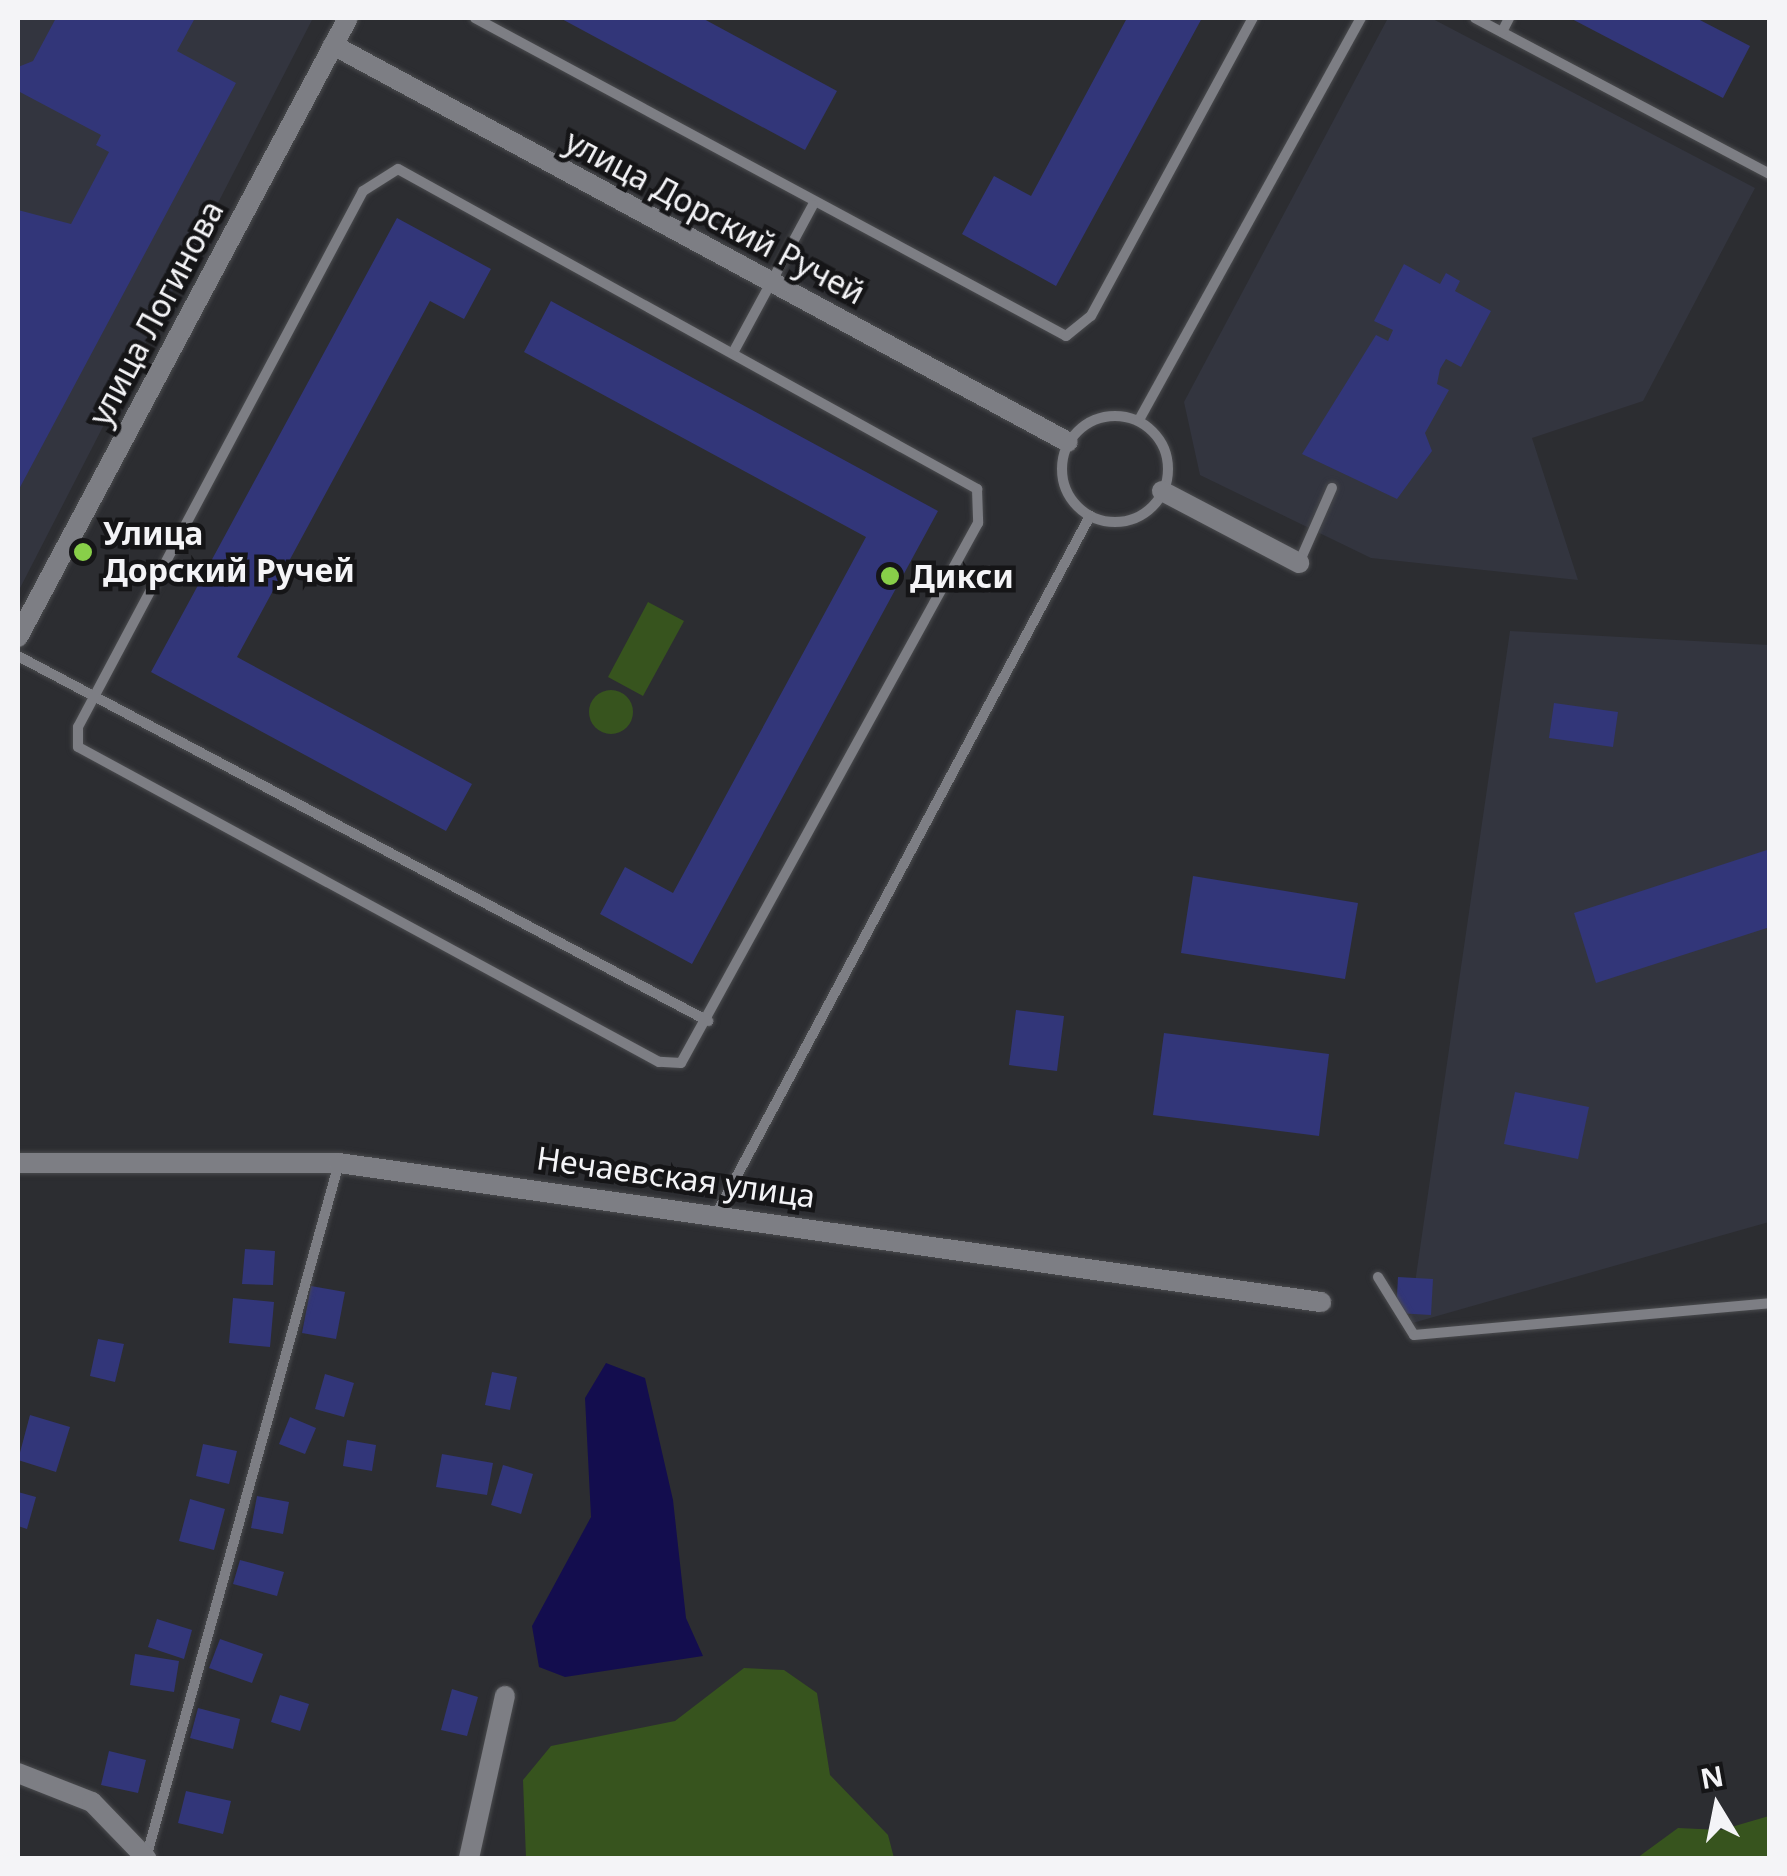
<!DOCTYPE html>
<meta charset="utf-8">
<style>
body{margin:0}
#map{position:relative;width:1787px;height:1876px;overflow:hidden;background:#2c2d31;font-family:"Noto Sans",sans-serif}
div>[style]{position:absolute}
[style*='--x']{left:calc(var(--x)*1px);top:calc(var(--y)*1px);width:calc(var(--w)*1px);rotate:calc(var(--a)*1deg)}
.built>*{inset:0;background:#33353f}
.green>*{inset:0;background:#37541e}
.round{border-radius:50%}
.water>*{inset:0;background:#130d4e}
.building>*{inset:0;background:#323679}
.roads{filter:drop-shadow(0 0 2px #4a4b4e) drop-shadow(0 0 2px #4a4b4e)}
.service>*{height:10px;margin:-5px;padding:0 5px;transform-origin:5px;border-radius:5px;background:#7d7e84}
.service>.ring{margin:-5px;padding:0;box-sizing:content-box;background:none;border:10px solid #7d7e84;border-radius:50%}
.minor>*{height:20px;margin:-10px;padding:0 10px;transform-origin:10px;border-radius:10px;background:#7d7e84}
.dots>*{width:28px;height:28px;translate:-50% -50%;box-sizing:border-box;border:5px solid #151517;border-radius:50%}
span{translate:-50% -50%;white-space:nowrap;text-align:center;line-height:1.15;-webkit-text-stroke:9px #151517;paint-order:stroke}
.street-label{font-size:32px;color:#f4f4f7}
.poi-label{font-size:32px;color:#f4f4f7;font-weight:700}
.left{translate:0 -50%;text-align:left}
.frame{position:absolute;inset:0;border:20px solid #f4f4f7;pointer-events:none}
.north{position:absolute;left:1667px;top:1756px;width:100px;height:100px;-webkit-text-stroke:8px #151517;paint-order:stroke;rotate:350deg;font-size:28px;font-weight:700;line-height:40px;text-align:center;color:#f4f4f7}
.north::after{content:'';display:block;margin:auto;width:35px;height:45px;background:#f4f4f7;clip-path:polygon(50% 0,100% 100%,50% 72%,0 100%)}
</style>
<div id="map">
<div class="built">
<div style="clip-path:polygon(18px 18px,313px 18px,18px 592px)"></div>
<div style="clip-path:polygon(1388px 18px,1431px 18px,1755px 188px,1643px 401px,1532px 438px,1578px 580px,1371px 558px,1200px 475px,1184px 402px)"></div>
<div style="clip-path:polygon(1510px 631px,1769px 645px,1769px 1222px,1409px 1324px)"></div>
</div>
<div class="green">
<div style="clip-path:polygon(648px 602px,684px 621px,643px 696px,608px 677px)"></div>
<div class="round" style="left:589px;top:690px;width:44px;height:44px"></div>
<div style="clip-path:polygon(744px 1668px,784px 1670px,817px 1693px,830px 1775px,888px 1835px,894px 1858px,526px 1858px,523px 1780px,551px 1746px,675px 1721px)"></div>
<div style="clip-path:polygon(1769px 1816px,1769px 1858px,1637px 1858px,1678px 1828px,1721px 1830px)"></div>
</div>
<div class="water">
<div style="clip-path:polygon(606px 1363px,645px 1378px,673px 1500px,686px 1618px,703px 1656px,565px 1677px,539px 1667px,532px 1626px,591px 1517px,585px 1398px)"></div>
</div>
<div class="building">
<div style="clip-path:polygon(56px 18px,195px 18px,177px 51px,236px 83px,18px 491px,18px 210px,71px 224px,109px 152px,96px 145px,101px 135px,18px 91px,18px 67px,33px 61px)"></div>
<div style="clip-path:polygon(560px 18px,702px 18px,837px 91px,805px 150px)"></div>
<div style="clip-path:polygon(1127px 18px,1202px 18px,1056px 286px,962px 234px,994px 176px,1031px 196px)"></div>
<div style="clip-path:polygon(1570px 18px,1696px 18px,1750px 46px,1723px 98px)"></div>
<div style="clip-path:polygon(397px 218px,491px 269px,464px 319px,430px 301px,237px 657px,472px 784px,446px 831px,151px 672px)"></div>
<div style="clip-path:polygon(1404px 264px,1440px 284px,1446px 273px,1460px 281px,1455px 291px,1491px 311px,1461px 367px,1446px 359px,1440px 369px,1437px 384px,1449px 390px,1425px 433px,1432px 451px,1397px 499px,1302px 454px,1376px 335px,1388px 341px,1393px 330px,1374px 321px)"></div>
<div style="clip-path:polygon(551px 301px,938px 511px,692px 964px,600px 914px,625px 867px,673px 893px,866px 537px,524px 352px)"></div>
<div style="clip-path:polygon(1554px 703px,1618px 712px,1613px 747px,1549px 738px)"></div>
<div style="clip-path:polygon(1770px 849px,1770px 927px,1596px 983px,1574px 913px)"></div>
<div style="clip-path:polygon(1193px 876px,1358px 903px,1345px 979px,1181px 953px)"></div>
<div style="clip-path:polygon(1016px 1010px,1064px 1016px,1057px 1071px,1009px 1065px)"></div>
<div style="clip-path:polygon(1164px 1033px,1329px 1054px,1319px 1136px,1153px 1115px)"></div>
<div style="clip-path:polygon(1515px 1092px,1589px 1107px,1578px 1159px,1504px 1144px)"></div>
<div style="clip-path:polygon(245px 1249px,275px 1251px,273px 1285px,242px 1284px)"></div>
<div style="clip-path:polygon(1398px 1277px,1433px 1279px,1431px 1315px,1396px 1313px)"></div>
<div style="clip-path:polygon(311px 1286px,345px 1292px,336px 1339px,302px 1333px)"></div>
<div style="clip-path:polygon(233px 1298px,274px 1302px,270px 1347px,229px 1343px)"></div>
<div style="clip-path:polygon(98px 1339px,124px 1344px,115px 1382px,90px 1376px)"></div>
<div style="clip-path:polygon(492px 1372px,517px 1377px,510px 1410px,485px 1405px)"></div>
<div style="clip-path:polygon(325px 1374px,354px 1383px,344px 1417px,315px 1409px)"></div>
<div style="clip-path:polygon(30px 1415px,70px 1427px,56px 1472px,18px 1460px)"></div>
<div style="clip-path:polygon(290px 1417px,316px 1428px,305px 1454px,279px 1444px)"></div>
<div style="clip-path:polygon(347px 1440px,376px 1445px,372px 1471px,343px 1466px)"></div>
<div style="clip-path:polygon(203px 1444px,237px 1451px,229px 1484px,196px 1476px)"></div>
<div style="clip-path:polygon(442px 1454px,493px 1463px,487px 1495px,436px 1487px)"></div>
<div style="clip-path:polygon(503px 1465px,533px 1474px,521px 1514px,491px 1505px)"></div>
<div style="clip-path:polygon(18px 1492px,36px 1497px,27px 1529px,18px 1526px)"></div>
<div style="clip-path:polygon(257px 1496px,289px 1502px,283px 1534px,251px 1528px)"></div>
<div style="clip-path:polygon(190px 1499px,225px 1509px,214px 1550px,179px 1541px)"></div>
<div style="clip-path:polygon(240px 1560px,284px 1572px,277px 1596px,233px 1584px)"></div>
<div style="clip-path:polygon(157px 1619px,192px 1630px,184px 1659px,148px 1647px)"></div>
<div style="clip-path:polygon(220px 1639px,263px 1654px,252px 1683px,209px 1668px)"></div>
<div style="clip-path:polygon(135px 1654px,179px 1661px,174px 1692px,130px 1685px)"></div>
<div style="clip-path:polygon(452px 1689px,478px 1697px,467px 1736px,441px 1730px)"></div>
<div style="clip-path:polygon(280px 1695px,309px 1704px,300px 1731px,271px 1722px)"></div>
<div style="clip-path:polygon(198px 1708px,240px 1719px,233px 1749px,190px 1738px)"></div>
<div style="clip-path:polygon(109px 1751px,146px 1760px,138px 1793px,101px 1785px)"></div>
<div style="clip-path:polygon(186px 1791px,231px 1801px,223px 1834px,178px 1823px)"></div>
</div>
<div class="roads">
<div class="service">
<div style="--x:475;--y:18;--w:671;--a:28.28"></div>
<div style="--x:1066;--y:336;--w:32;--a:-39"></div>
<div style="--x:1091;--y:316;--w:339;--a:-61.5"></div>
<div style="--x:1475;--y:18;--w:334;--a:27.9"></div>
<div style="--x:1502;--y:32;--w:16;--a:-63"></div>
<div style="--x:398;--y:169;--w:662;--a:28.93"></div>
<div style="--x:977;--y:489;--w:34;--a:88"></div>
<div style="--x:978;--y:523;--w:616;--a:118.81"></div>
<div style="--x:681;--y:1063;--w:22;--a:-177"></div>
<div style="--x:659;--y:1062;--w:661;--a:-151.53"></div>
<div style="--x:78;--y:747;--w:20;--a:-90"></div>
<div style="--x:78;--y:727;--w:607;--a:-62"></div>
<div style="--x:363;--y:191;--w:41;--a:-32.2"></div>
<div style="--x:734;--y:351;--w:166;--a:-61.6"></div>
<div class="ring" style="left:1062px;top:416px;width:96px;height:96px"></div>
<div style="--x:1139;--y:420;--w:459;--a:-61.1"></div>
<div style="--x:1299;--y:563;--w:82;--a:-66.3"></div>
<div style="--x:18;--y:656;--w:781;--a:27.88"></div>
<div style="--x:717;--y:1213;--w:791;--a:-61.85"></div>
<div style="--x:1378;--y:1277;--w:68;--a:58.2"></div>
<div style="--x:1414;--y:1335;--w:357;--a:-5.1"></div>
<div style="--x:146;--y:1858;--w:721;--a:-74.48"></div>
</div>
<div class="minor">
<div style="--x:333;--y:45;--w:835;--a:28.38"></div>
<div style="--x:1162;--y:491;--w:155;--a:27.7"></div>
<div style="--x:18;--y:637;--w:701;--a:-61.94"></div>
<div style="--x:18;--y:1163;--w:321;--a:0"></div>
<div style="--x:339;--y:1163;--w:992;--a:8.06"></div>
<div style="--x:18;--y:1773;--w:79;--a:21.4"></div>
<div style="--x:92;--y:1802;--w:78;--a:46"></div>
<div style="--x:469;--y:1858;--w:166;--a:-77.5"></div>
</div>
</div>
<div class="dots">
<div style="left:83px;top:552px;background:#88cf49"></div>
<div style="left:890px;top:576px;background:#88cf49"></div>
</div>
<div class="street-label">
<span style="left:715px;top:217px;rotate:28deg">улица Дорский Ручей</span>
<span style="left:156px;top:313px;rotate:-62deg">улица Логинова</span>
<span style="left:676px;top:1177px;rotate:8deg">Нечаевская улица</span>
</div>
<div class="poi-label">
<span class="left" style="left:103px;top:552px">Улица<br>Дорский Ручей</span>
<span class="left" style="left:910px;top:576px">Дикси</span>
</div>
<div class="frame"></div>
<div class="north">N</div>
</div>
